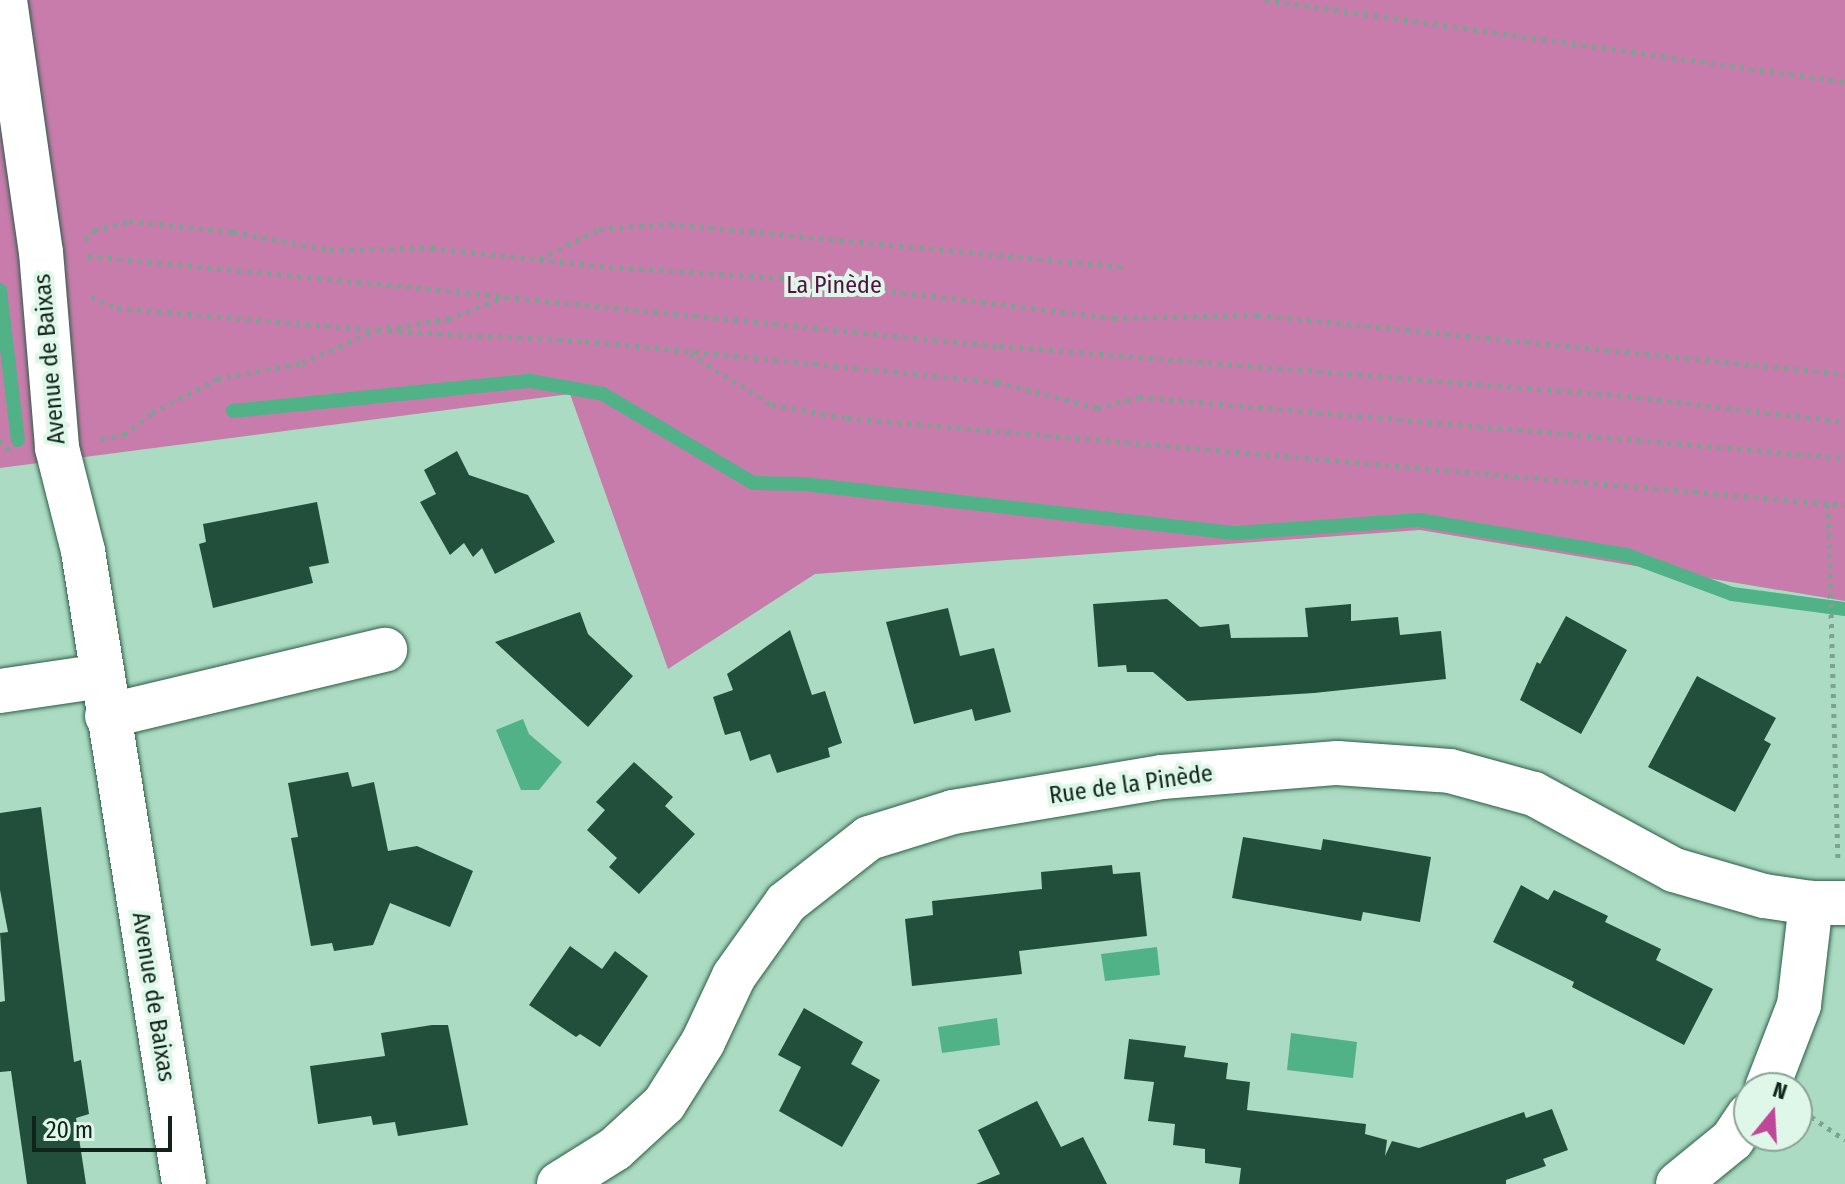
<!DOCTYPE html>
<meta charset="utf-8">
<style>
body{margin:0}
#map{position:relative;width:1845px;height:1184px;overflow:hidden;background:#abdcc3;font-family:"Fira Sans Condensed",sans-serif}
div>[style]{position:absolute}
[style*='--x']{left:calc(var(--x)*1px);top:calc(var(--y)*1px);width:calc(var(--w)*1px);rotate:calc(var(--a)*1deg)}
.forest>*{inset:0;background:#c87cac}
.water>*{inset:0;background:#51b287}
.stream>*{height:14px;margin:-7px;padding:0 7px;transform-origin:7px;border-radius:7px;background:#51b287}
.building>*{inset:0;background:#214f3b}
.path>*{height:5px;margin-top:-2.5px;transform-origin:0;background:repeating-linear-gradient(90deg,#7ba38f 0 4px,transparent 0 10px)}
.roads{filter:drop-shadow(0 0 2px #2f5d48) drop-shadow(0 0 2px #2f5d48)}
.minor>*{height:44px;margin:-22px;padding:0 22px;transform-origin:22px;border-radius:22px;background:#fff}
span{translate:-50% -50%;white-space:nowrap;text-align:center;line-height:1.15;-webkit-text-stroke:8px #def7e9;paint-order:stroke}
.park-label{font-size:24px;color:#541040}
.street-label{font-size:24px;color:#11241b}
.north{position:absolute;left:1733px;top:1072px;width:80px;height:80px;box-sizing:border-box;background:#def7e9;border:2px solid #8ca397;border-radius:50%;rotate:18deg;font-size:22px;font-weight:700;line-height:32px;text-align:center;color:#11241b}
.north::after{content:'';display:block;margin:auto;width:28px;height:36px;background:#c0469a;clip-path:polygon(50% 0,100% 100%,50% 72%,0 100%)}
.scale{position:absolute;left:32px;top:1116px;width:140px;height:36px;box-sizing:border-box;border:4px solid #11241b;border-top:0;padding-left:10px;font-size:24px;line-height:28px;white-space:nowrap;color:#11241b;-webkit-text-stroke:6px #def7e9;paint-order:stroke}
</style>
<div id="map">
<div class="forest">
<div style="clip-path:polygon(0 0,1845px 0,1845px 601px,1420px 530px,815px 574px,668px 669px,570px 394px,0 468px)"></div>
</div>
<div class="water">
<div style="clip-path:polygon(523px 719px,529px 734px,562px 762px,539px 790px,521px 790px,496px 730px)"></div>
<div style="clip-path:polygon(1157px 947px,1160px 975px,1105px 981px,1101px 954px)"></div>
<div style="clip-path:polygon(997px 1018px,1000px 1045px,942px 1053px,938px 1027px)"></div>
<div style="clip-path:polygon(1291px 1033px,1357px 1042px,1353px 1078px,1287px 1070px)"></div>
</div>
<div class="stream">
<div style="--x:0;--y:290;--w:151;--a:83.2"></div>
<div style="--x:233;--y:411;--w:299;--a:-5.8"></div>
<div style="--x:530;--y:381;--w:74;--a:10.1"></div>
<div style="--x:603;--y:394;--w:174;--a:30.7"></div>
<div style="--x:753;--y:483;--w:50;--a:1.1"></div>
<div style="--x:803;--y:484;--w:436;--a:6.5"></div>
<div style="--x:1236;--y:533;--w:183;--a:-4.1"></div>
<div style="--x:1419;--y:520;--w:211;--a:9.6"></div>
<div style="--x:1627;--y:555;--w:112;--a:20.4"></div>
<div style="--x:1732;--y:594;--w:114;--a:7.6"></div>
</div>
<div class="building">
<div style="clip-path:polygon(457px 451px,469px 475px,528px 495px,555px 542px,495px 574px,482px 548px,473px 557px,464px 543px,450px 555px,420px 502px,436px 494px,424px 470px)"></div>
<div style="clip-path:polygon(317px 502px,329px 563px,309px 567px,313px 583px,213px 608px,199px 544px,206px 542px,203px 524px)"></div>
<div style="clip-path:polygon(1167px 599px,1200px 627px,1229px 624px,1231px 638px,1308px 637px,1305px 608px,1351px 604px,1351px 621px,1398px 617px,1400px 635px,1441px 631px,1446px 679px,1314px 693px,1187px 701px,1153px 672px,1127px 672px,1126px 665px,1098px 667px,1093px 604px)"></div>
<div style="clip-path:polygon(948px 608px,960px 656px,994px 648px,1011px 712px,975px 721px,972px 709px,914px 724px,886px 622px)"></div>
<div style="clip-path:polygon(580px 612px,588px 634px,633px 676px,588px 727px,495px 642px)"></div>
<div style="clip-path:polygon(1566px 616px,1627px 650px,1581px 734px,1520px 700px,1537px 662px,1540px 664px)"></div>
<div style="clip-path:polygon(790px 630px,812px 695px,825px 691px,842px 743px,828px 748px,830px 757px,777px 773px,770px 754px,750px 761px,740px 731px,725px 735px,713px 697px,733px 690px,727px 674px)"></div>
<div style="clip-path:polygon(1697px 676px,1776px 718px,1764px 740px,1771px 744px,1735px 812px,1648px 767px)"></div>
<div style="clip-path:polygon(634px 762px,673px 797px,665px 806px,695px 834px,639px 894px,609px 867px,617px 858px,587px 830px,605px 810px,596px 802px)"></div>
<div style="clip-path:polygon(348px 772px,352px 787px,374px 782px,388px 851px,417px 846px,473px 871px,450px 927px,390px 903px,373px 945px,334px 951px,332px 943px,311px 946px,291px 838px,298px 837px,288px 783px)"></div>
<div style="clip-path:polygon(41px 807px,74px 1062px,81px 1060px,89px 1114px,76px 1118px,86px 1184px,27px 1184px,11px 1071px,0 1072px,0 1002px,5px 1001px,0 933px,8px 932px,0 890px,0 813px)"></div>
<div style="clip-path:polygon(1243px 837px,1321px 850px,1323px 839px,1431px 857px,1420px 922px,1363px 912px,1361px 921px,1232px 898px)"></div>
<div style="clip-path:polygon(1112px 865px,1113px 874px,1140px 872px,1147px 936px,1019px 951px,1022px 974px,912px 986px,905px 919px,933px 915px,932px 901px,1042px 889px,1041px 872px)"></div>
<div style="clip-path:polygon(1521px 885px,1548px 900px,1554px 890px,1608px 916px,1605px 922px,1661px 949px,1656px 960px,1713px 989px,1684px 1045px,1572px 987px,1574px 982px,1493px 942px)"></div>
<div style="clip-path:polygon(570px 946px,602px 969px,615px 951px,648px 976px,600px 1047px,580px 1034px,576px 1037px,529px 1005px)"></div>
<div style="clip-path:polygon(804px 1008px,863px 1042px,851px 1064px,880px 1080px,842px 1147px,779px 1111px,801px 1067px,778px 1055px)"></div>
<div style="clip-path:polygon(432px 1025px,448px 1025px,468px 1125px,398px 1136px,395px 1122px,373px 1125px,371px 1116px,318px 1124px,310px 1066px,385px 1056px,381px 1033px)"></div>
<div style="clip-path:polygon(1129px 1039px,1186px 1046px,1184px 1057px,1228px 1063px,1226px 1079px,1250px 1082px,1247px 1110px,1366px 1124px,1365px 1134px,1387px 1140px,1385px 1156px,1392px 1141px,1419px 1148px,1524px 1112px,1526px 1118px,1552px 1109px,1568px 1150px,1543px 1159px,1546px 1166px,1506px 1180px,1506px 1184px,1239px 1184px,1241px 1168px,1205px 1163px,1205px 1149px,1173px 1145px,1175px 1124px,1148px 1121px,1154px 1082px,1124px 1079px)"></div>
<div style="clip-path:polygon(1037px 1101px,1061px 1147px,1083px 1137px,1107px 1184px,976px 1184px,1000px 1174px,978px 1130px)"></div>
</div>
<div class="path">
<div style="--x:1265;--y:0;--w:586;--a:8.05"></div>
<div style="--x:85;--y:240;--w:13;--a:-45"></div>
<div style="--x:94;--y:231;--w:36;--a:-16"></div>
<div style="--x:129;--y:221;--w:105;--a:6"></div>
<div style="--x:233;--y:232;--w:99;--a:10.5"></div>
<div style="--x:330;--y:250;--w:101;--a:-1.1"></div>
<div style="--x:431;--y:248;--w:179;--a:6.1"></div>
<div style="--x:609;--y:267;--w:174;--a:3.6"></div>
<div style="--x:783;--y:278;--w:332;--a:6.9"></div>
<div style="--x:1113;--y:318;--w:144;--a:-1.2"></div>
<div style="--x:1257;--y:315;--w:591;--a:5.73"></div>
<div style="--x:88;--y:256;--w:414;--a:5.5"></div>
<div style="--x:540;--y:259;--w:66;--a:-27"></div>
<div style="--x:599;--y:229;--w:71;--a:-4"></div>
<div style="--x:670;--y:224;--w:459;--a:5.4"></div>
<div style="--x:91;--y:297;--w:28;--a:23"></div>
<div style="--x:117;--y:308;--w:258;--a:4.9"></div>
<div style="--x:388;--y:331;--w:197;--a:2.9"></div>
<div style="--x:585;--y:341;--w:414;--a:5.7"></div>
<div style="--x:997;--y:382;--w:103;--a:14.6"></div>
<div style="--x:1097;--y:408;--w:43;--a:-14.7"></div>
<div style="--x:1139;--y:397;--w:709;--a:4.94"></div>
<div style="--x:690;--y:354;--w:97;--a:31.9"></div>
<div style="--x:772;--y:405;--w:76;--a:9.8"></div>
<div style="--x:847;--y:418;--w:1002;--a:4.98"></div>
<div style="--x:101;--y:439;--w:23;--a:-10"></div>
<div style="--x:124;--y:435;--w:36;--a:-38"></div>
<div style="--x:152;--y:413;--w:73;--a:-27.6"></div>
<div style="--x:217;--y:379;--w:86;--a:-10.7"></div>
<div style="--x:302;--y:363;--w:82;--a:-23.7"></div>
<div style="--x:377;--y:330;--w:72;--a:-8.8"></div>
<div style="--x:448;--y:319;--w:61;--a:-21.1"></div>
<div style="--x:505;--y:297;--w:496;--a:5.7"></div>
<div style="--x:999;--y:346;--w:630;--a:4.55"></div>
<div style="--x:1627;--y:396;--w:220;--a:6.8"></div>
<div style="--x:0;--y:440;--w:15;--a:48"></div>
<div style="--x:1828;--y:504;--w:354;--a:88.4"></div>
<div style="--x:1803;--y:1111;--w:51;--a:34.6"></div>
</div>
<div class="roads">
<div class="minor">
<div style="--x:5;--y:0;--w:255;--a:81.9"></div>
<div style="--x:41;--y:252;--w:197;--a:85.3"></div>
<div style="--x:57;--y:448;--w:106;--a:75.8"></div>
<div style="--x:83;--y:551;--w:641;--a:80.93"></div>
<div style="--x:0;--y:691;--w:103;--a:-8.4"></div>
<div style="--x:107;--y:716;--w:286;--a:-13.4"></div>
<div style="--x:1767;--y:1088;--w:89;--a:-68.9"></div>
<div style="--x:1799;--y:1005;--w:103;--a:-83.3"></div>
<div style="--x:559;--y:1184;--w:66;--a:-32"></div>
<div style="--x:615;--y:1149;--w:67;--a:-42.6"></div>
<div style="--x:664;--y:1104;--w:73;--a:-57.8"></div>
<div style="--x:703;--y:1042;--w:73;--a:-64.8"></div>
<div style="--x:734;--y:976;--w:90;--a:-54.5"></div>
<div style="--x:786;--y:903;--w:105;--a:-38.1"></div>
<div style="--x:869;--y:838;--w:88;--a:-17.2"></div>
<div style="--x:953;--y:812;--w:212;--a:-9.5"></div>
<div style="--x:1162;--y:777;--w:176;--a:-4.6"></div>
<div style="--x:1337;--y:763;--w:113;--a:4"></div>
<div style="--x:1450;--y:771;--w:87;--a:15.3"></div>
<div style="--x:1534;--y:794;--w:159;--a:28.5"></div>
<div style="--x:1674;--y:870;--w:94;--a:16.1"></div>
<div style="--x:1764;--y:896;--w:48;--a:8.5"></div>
<div style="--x:1811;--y:903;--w:34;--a:0"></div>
<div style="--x:1678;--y:1184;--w:70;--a:-39.2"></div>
<div style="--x:1732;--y:1140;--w:30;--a:-56"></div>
</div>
</div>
<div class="park-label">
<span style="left:834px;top:286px">La Pinède</span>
</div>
<div class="street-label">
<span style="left:50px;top:359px;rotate:-95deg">Avenue de Baixas</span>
<span style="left:1131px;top:785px;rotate:-8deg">Rue de la Pinède</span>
<span style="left:153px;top:997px;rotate:81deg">Avenue de Baixas</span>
</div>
<div class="north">N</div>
<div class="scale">20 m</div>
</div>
